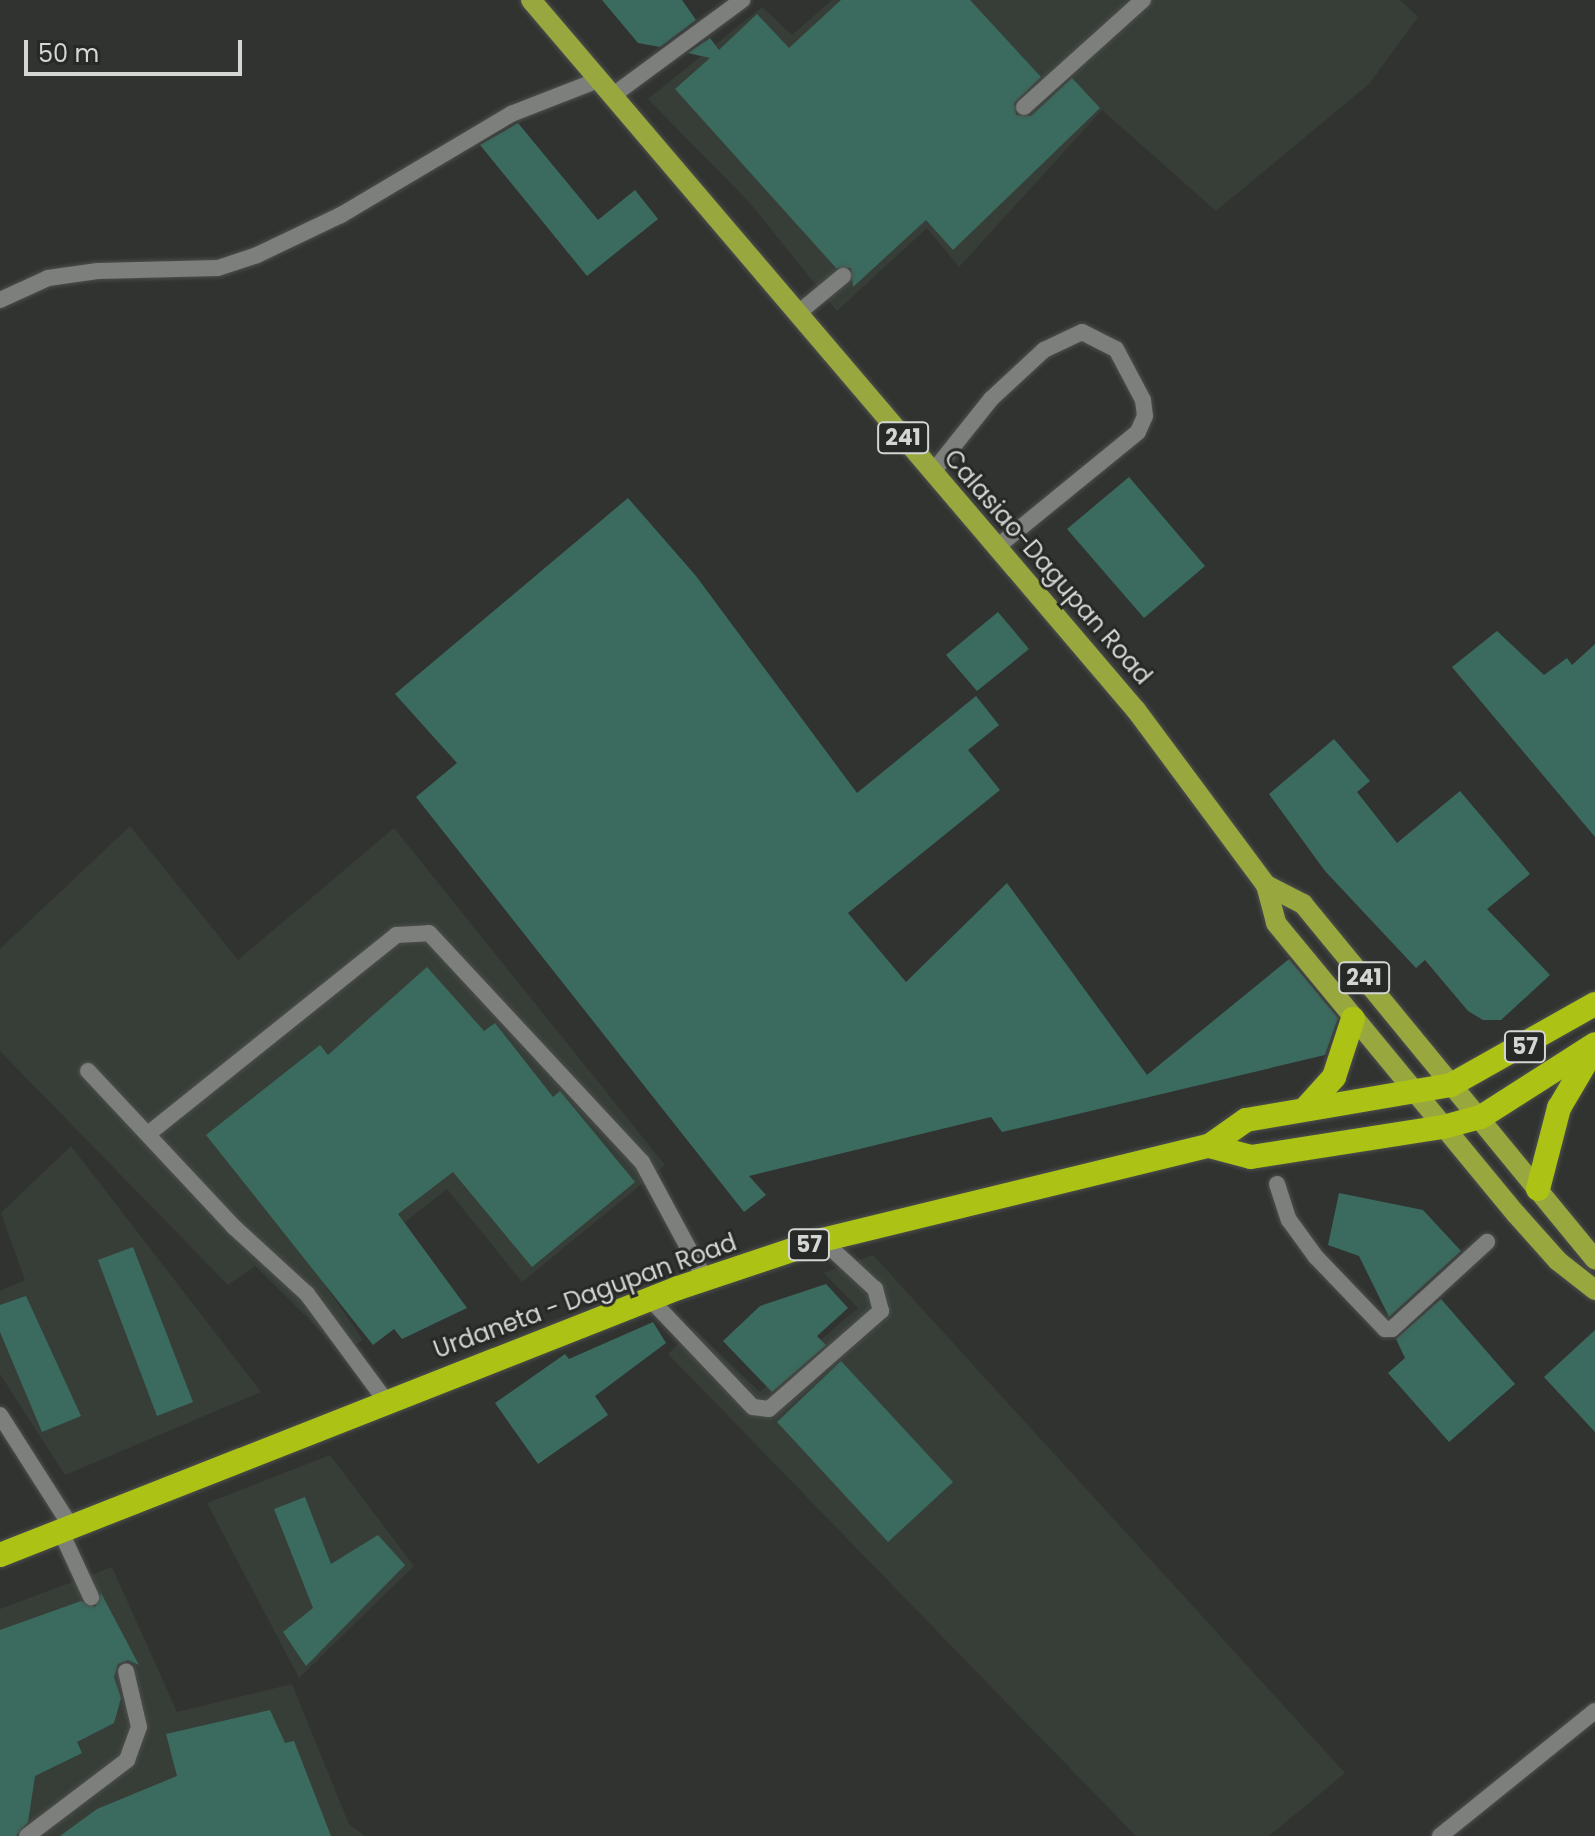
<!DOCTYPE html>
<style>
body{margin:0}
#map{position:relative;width:1595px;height:1836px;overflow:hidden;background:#313331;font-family:Poppins,sans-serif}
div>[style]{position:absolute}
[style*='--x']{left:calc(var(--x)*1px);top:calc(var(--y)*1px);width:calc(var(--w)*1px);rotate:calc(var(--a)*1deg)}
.built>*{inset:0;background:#373e38}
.building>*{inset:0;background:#3b6b5f}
.roads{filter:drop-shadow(0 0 2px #4d4f4d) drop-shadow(0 0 2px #4d4f4d)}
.lane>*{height:16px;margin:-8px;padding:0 8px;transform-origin:8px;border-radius:8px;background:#7c7f7c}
.street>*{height:16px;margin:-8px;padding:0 8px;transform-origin:8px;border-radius:8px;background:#7c7f7c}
.primary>*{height:20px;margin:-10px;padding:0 10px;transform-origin:10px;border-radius:10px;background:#99a83e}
.highway>*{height:24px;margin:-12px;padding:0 12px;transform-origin:12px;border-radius:12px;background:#acc315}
span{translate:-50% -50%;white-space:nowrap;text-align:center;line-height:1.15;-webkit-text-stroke:6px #272927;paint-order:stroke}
.shield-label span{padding:2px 6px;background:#272927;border:2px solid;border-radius:6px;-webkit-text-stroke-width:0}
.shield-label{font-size:22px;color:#d4d6d4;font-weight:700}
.street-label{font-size:24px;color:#d4d6d4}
.scale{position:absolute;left:24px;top:40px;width:218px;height:36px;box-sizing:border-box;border:4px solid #d4d6d4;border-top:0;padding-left:10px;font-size:24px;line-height:28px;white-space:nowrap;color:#d4d6d4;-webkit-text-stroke:6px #272927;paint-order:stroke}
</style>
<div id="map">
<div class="built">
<div style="clip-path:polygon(832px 0,1400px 0,1418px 17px,1369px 84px,1216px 211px,1102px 110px,959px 267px,927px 228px,837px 311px,749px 202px,648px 99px,762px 7px,792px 35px)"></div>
<div style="clip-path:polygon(130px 826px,238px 960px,394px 828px,665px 1165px,522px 1282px,447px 1189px,325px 1285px,363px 1340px,343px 1353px,255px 1266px,228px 1285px,0 1051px,0 949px)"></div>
<div style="clip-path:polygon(71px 1146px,261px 1392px,65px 1475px,0 1374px,0 1291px,25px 1280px,1px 1213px)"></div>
<div style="clip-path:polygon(873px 1255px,1345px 1773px,1269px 1836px,1136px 1836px,668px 1354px,693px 1328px,760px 1392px,858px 1308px,824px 1273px)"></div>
<div style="clip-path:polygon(330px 1455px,414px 1566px,299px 1678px,207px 1503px)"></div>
<div style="clip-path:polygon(112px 1567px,177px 1712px,292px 1684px,349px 1824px,365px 1836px,0 1836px,0 1609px)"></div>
</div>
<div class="building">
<div style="clip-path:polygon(602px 0,682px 0,696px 20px,660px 47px,638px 43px)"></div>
<div style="clip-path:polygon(841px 0,970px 0,1041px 77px,1014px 103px,1016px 115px,1031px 116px,1072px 78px,1100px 108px,953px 250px,926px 220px,853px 287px,851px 268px,836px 268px,675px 89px,710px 58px,688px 53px,710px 38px,719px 50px,757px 14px,789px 48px)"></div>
<div style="clip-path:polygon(518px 123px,598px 220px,635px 190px,658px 219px,587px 276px,480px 145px)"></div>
<div style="clip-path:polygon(1129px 477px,1205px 566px,1144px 618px,1067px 529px)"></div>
<div style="clip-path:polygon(628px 498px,696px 576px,857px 793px,976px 696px,999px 725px,968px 750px,1000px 790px,848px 913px,906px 982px,1007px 883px,1147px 1075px,1289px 959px,1338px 1018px,1325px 1055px,1002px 1132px,991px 1117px,749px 1176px,766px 1195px,744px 1212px,416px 797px,457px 763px,395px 694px)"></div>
<div style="clip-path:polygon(998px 612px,1029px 649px,977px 691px,946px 655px)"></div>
<div style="clip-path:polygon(1497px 631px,1544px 675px,1567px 658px,1572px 665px,1595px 644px,1595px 837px,1452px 667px)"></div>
<div style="clip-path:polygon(1334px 739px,1370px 781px,1357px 792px,1397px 843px,1460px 791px,1530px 874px,1487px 909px,1550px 975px,1501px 1020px,1483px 1020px,1468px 1011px,1425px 960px,1416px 968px,1325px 871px,1269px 794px)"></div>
<div style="clip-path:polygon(427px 967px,484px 1031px,495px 1023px,553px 1097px,560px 1091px,635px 1182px,532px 1267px,453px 1172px,398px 1214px,467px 1308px,402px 1339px,394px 1329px,373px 1345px,206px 1135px,320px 1045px,328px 1055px)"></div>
<div style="clip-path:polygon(1339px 1193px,1423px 1210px,1461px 1251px,1389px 1317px,1359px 1256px,1328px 1245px)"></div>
<div style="clip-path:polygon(133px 1247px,193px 1402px,157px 1416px,98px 1260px)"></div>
<div style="clip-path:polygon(826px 1284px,848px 1308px,817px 1336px,826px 1345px,772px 1392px,723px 1341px,760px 1306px)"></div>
<div style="clip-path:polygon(26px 1296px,81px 1416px,42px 1432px,0 1332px,0 1305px)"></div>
<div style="clip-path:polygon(1441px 1299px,1515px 1384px,1449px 1442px,1388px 1373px,1405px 1358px,1396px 1339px)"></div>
<div style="clip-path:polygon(653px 1322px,666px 1343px,595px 1396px,608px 1415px,538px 1464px,495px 1403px,565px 1354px,569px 1359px)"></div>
<div style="clip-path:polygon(1595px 1330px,1595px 1432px,1544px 1377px)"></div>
<div style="clip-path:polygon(841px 1361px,953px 1482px,888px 1542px,777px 1422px)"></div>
<div style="clip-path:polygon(305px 1497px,331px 1564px,378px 1535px,405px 1565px,306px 1666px,283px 1632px,313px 1608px,274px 1509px)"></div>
<div style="clip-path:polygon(101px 1593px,139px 1665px,128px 1660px,118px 1664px,114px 1677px,121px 1698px,114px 1723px,77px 1742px,82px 1753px,35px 1776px,28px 1822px,16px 1836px,0 1836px,0 1630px,81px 1601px,95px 1607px)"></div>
<div style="clip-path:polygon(270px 1710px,285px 1743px,294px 1741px,331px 1836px,60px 1836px,97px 1809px,177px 1776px,166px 1734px)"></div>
</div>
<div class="roads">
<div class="lane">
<div style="--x:612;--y:96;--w:162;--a:-36.4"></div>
<div style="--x:1024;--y:107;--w:160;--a:-42"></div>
<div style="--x:797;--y:314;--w:60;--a:-39.6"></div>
<div style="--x:932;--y:473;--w:95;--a:-51.4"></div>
<div style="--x:991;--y:399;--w:72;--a:-42.8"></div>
<div style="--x:1044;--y:350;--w:42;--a:-25.3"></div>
<div style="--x:1082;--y:332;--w:38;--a:27"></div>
<div style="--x:1116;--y:349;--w:58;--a:62.1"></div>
<div style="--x:1143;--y:400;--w:16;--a:83"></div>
<div style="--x:1145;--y:416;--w:17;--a:114"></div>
<div style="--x:1138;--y:432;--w:183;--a:140.8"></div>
<div style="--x:88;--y:1071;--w:214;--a:46.9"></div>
<div style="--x:234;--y:1227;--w:99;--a:42.5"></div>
<div style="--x:307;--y:1294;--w:133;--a:53.6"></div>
<div style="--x:148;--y:1134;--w:318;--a:-38.7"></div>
<div style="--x:396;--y:935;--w:33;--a:-3"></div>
<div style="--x:429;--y:933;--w:313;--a:47.1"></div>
<div style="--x:642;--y:1162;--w:133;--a:61.7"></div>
<div style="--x:1277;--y:1184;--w:38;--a:72"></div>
<div style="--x:1289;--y:1220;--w:46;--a:53.9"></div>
<div style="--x:1316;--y:1257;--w:100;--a:46.2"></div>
<div style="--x:1385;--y:1329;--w:7;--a:0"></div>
<div style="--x:1392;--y:1329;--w:129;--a:-42.5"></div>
<div style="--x:650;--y:1299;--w:149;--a:46.4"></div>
<div style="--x:753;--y:1407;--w:16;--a:7"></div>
<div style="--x:769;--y:1409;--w:149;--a:-41.2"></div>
<div style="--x:881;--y:1311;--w:23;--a:-105"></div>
<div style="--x:875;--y:1289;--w:72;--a:-137.2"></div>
<div style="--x:0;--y:1415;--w:134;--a:57.5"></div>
<div style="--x:61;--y:1532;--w:72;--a:65.2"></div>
<div style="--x:27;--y:1836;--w:126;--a:-37.2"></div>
<div style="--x:127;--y:1760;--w:35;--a:-70"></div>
<div style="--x:139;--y:1727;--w:57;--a:-103.1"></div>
<div style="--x:1440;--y:1836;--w:199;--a:-38.9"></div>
</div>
<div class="street">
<div style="--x:0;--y:300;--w:53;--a:-24.6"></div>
<div style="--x:48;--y:278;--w:50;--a:-8"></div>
<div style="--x:98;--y:271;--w:120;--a:-1.4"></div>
<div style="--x:218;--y:268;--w:41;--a:-18.4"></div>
<div style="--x:257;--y:255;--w:93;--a:-25.5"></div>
<div style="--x:341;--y:215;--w:198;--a:-30.7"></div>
<div style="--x:511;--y:114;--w:93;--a:-21.3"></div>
</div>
<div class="primary">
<div style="--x:531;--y:0;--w:933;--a:49.57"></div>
<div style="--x:1136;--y:710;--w:218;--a:53.4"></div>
<div style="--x:1266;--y:885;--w:39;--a:75"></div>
<div style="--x:1276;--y:923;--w:377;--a:50.5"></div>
<div style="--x:1516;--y:1214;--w:63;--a:48.2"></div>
<div style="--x:1558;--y:1261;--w:47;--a:38.1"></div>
<div style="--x:1266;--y:885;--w:42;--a:27.2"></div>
<div style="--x:1303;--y:904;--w:460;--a:50.6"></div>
</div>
<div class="highway">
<div style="--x:1306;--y:1108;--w:42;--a:-47.9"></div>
<div style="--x:1334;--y:1077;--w:61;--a:-71.9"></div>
<div style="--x:1209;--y:1146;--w:43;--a:14.7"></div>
<div style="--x:1251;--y:1157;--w:194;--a:-8.9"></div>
<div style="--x:1443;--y:1127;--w:39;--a:-15"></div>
<div style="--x:1481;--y:1117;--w:135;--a:-32.6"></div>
<div style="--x:1538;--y:1189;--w:84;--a:-75.5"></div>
<div style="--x:1559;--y:1108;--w:65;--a:-59.5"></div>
<div style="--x:0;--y:1555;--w:729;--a:-21.49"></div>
<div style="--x:678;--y:1288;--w:152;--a:-18.4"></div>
<div style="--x:822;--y:1240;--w:398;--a:-13.7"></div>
<div style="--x:1209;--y:1146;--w:45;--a:-35.1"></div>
<div style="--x:1246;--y:1120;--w:208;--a:-9.7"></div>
<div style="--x:1451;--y:1085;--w:165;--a:-29.4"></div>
</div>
</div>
<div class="shield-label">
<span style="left:903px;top:438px">241</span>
<span style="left:1364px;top:978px">241</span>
<span style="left:1525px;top:1047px">57</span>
<span style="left:809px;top:1245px">57</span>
</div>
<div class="street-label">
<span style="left:1048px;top:567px;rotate:49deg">Calasiao-Dagupan Road</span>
<span style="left:585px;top:1296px;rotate:-20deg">Urdaneta - Dagupan Road</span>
</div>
<div class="scale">50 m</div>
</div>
